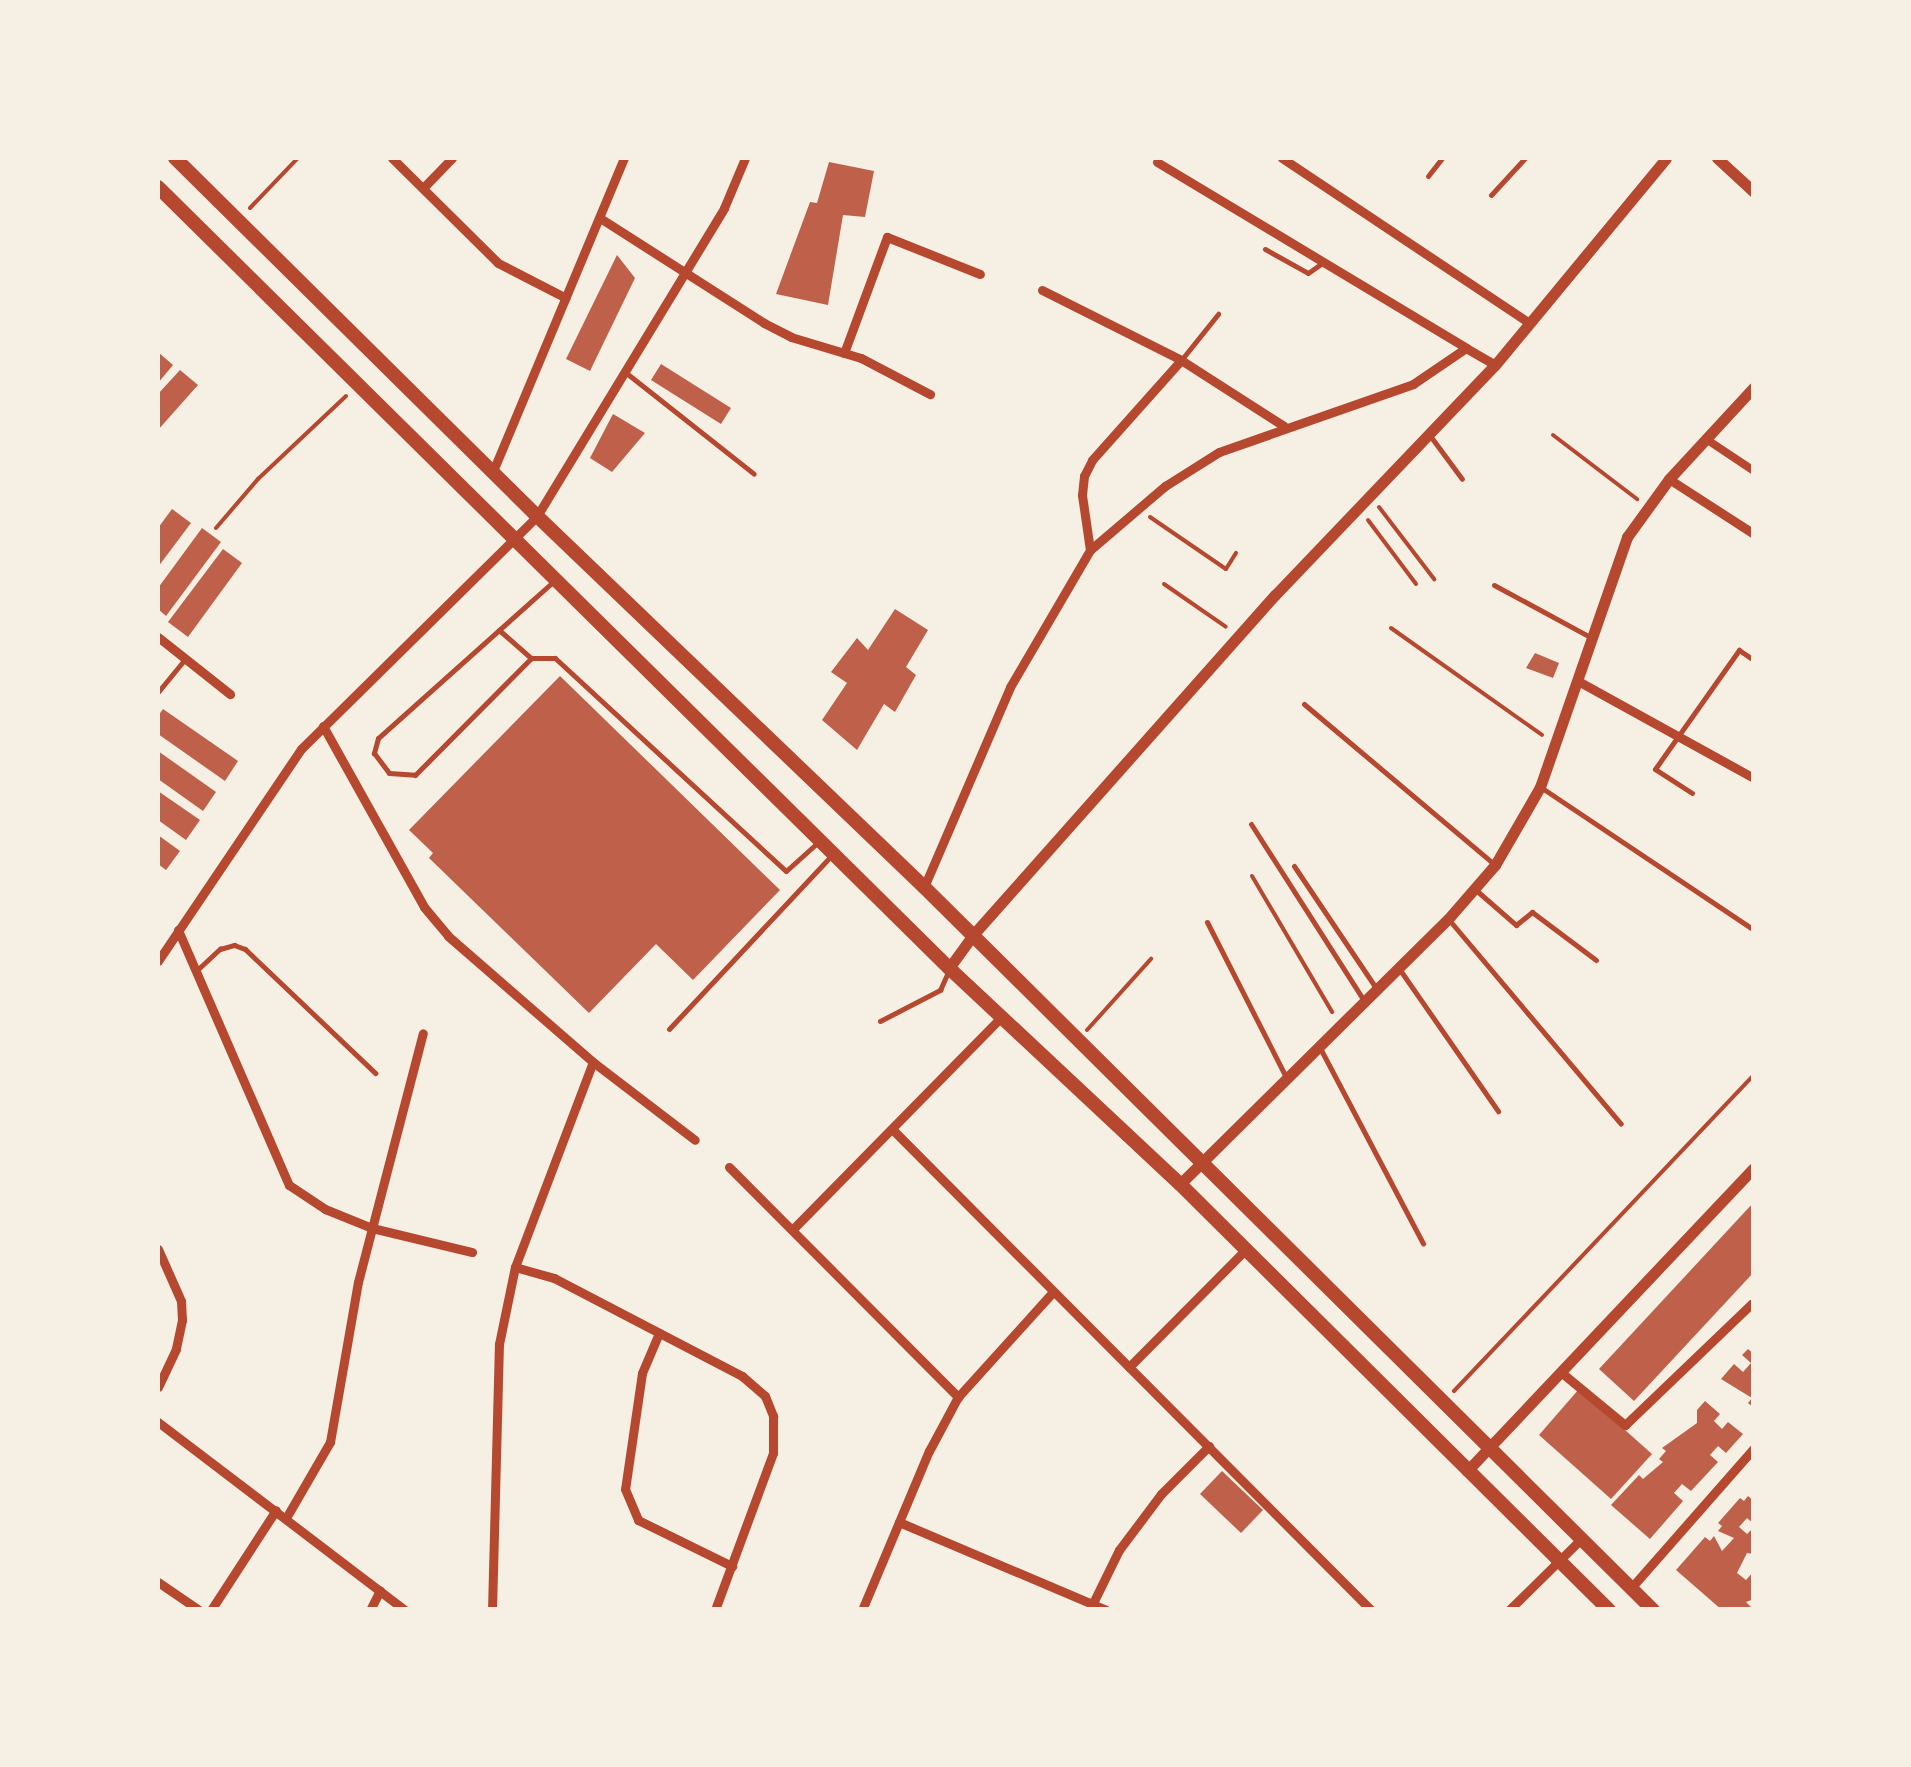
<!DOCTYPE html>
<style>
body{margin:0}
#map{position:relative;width:1911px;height:1767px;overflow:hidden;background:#f6efe4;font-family:"DejaVu Sans",sans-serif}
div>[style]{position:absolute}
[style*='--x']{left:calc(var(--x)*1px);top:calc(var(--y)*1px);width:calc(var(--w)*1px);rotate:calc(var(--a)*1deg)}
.building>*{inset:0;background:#bf614a}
.path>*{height:4px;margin:-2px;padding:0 2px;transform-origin:2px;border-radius:2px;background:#b5482f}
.service>*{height:5px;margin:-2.5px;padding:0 2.5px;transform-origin:2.5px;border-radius:2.5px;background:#b5482f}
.pedestrian>*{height:8px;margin:-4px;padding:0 4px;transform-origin:4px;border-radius:4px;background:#b5482f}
.minor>*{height:9px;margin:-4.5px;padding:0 4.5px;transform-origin:4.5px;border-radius:4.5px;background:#b5482f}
.tertiary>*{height:11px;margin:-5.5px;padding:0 5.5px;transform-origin:5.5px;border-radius:5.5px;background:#b5482f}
.secondary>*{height:14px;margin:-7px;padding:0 7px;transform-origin:7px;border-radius:7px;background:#b5482f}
span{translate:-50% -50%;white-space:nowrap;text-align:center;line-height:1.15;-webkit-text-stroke:8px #f6efe4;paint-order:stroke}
.frame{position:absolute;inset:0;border:160px solid #f6efe4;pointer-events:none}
</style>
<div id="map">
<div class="building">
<div style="clip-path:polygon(829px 162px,874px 171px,865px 217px,843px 215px,828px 305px,776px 294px,810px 202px,817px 203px)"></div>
<div style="clip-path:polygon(617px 255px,635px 278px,590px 371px,566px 359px)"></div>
<div style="clip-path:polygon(158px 352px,173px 365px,158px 383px)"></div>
<div style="clip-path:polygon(661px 364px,731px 408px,721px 424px,651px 380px)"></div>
<div style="clip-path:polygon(180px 370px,198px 385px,158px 430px,158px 394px)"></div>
<div style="clip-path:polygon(613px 414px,645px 433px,612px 472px,590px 458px)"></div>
<div style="clip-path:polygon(172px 509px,191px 523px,158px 567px,158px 528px)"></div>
<div style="clip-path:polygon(202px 528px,221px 542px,166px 616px,158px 609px,158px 588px)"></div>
<div style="clip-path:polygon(223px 549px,242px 563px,188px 637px,168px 622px)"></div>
<div style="clip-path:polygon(895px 609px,928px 630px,906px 667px,916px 675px,895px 712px,884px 704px,857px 750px,822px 720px,847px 683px,831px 672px,857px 638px,868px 650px)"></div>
<div style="clip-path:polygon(1535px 653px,1559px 663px,1553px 678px,1526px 668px)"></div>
<div style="clip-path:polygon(560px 676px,780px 890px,693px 980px,656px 944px,589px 1013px,429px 858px,433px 853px,409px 830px)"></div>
<div style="clip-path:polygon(163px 709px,238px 761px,225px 781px,158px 734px,158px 716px)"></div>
<div style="clip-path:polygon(158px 751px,216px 792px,203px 811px,158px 779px)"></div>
<div style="clip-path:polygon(158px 791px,200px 820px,186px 840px,158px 820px)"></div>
<div style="clip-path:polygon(158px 835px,180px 851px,166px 870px,158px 864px)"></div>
<div style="clip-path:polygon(1754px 1202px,1754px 1272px,1634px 1401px,1599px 1369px)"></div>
<div style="clip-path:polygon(1748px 1349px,1754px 1354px,1754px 1408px,1748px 1403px,1752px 1398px,1721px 1379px,1734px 1364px,1743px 1372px,1751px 1363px,1742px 1355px)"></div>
<div style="clip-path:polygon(1579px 1389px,1652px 1454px,1611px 1499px,1539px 1435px)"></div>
<div style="clip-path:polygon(1705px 1401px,1720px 1414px,1714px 1421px,1722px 1429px,1728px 1422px,1743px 1434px,1726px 1453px,1718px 1446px,1710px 1455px,1718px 1462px,1691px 1491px,1682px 1484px,1674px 1493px,1683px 1501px,1650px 1539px,1611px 1505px,1639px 1475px,1643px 1479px,1663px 1462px,1659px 1459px,1666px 1451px,1662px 1448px,1697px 1423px,1697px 1410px)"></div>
<div style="clip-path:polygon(1222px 1471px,1263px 1510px,1241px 1533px,1200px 1494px)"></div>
<div style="clip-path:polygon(1748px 1496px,1754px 1501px,1754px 1524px,1747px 1518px,1739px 1527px,1747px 1534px,1754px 1527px,1754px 1554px,1747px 1553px,1737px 1573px,1746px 1580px,1754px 1571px,1754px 1599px,1746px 1602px,1754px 1610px,1722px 1610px,1676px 1570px,1705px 1537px,1710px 1541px,1714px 1536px,1722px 1551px,1734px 1538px,1718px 1531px,1722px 1526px,1718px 1523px,1740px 1498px,1744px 1501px)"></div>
</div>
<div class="path">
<div style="--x:250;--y:208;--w:69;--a:-46.2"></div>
<div style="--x:1553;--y:435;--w:106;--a:37.3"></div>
<div style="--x:1379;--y:507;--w:91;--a:52.6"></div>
<div style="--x:1150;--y:517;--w:92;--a:34.4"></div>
<div style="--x:1226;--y:569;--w:19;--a:-58"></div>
<div style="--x:1368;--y:520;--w:80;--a:53.1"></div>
<div style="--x:216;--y:528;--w:65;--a:-49.4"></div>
<div style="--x:258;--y:479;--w:121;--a:-43.3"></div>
<div style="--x:1164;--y:584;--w:75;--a:34.7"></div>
<div style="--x:1391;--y:628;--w:185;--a:35.3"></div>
<div style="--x:1252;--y:876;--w:158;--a:59.5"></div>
<div style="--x:1087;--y:1030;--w:96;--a:-48"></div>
<div style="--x:1454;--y:1391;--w:436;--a:-46.5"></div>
</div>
<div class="service">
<div style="--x:1428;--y:176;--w:23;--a:-52"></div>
<div style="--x:1491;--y:195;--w:50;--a:-47.4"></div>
<div style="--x:1265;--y:249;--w:49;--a:29.2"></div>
<div style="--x:1308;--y:273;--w:16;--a:-35"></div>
<div style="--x:1182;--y:359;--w:58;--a:-51.3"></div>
<div style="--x:625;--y:372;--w:164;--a:38.3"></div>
<div style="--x:1431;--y:437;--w:52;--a:53.6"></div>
<div style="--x:555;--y:580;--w:237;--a:138.2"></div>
<div style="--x:378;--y:738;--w:16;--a:105"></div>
<div style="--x:374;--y:753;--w:25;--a:53"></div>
<div style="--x:389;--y:773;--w:26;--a:4"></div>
<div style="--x:415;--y:775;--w:165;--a:-45.2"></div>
<div style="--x:531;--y:658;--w:24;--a:0"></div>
<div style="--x:555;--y:658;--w:314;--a:42.7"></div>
<div style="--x:786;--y:871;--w:40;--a:-42"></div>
<div style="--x:1494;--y:585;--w:109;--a:28.4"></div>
<div style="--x:499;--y:630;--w:43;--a:41.2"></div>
<div style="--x:158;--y:692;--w:43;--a:-50.7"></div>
<div style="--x:1304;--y:704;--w:247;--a:40.1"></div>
<div style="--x:1542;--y:788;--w:255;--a:33.8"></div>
<div style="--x:1692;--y:793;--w:44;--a:-147"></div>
<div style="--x:1655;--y:769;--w:146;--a:-54.8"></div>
<div style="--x:1739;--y:650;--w:18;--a:34"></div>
<div style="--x:1251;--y:824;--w:210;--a:57.4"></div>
<div style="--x:1294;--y:866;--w:147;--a:56.1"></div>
<div style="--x:1477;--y:891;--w:52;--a:41.1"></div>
<div style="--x:1516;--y:925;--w:21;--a:-39"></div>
<div style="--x:1532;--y:912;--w:80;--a:36.9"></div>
<div style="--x:1450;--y:921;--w:265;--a:49.9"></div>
<div style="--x:1207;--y:922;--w:172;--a:63"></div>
<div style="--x:1400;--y:970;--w:172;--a:55.2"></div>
<div style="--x:196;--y:971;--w:33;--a:-43"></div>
<div style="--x:220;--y:949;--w:15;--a:-16"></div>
<div style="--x:234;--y:945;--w:12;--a:20"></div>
<div style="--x:245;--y:949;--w:180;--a:43.6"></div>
<div style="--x:880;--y:1021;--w:68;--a:-27.3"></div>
<div style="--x:940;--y:990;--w:20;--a:-66"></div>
<div style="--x:669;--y:1029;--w:237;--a:-46.9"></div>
<div style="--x:1320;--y:1048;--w:221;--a:62.2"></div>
</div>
<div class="pedestrian">
<div style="--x:1706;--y:439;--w:58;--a:33.7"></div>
</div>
<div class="minor">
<div style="--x:392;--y:158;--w:149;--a:44.7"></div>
<div style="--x:498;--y:263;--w:76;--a:27.2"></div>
<div style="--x:1282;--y:158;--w:297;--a:33.7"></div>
<div style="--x:1157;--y:162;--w:361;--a:31"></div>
<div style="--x:423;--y:188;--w:42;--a:-46"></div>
<div style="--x:600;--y:218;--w:195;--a:32.6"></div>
<div style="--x:764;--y:323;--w:30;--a:27"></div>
<div style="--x:791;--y:337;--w:73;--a:16.7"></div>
<div style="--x:861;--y:358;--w:78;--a:27.6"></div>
<div style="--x:1042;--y:290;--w:156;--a:26.7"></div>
<div style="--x:1181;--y:360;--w:122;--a:32.7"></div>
<div style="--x:844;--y:353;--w:124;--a:-69.7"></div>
<div style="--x:887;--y:237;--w:100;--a:21.7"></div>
<div style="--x:493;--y:471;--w:339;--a:-67.3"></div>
<div style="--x:1669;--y:479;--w:101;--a:32.9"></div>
<div style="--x:1090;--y:550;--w:56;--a:-98.3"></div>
<div style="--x:1082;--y:495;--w:19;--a:-84"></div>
<div style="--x:1084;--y:476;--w:18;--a:-63"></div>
<div style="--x:1092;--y:460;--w:134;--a:-48.3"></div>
<div style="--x:158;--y:637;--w:92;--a:38.4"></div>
<div style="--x:1578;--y:681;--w:201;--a:28.9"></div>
<div style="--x:323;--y:726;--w:207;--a:60.8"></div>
<div style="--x:424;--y:907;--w:38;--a:50"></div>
<div style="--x:448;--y:936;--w:192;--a:41"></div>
<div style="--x:593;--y:1062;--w:128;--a:37.4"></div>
<div style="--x:924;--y:887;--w:218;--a:-66.7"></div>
<div style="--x:1010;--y:687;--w:159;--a:-59.7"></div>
<div style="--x:1090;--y:550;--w:99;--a:-40.5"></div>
<div style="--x:1165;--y:486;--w:64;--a:-32.2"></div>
<div style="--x:1219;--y:452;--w:206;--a:-19.3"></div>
<div style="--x:1413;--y:384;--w:64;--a:-34.2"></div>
<div style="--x:1466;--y:348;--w:34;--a:30"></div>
<div style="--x:178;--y:930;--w:278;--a:66.5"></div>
<div style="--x:289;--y:1185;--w:43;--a:33.7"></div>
<div style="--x:325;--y:1209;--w:51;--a:22"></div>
<div style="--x:372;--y:1228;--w:103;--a:13.5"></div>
<div style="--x:158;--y:961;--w:256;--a:-56"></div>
<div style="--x:301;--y:749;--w:332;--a:-44.6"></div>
<div style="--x:537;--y:516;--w:360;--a:-58.7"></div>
<div style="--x:724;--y:208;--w:54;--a:-67.2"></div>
<div style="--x:893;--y:1130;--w:677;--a:45.12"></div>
<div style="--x:729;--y:1167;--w:325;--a:45.1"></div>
<div style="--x:792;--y:1230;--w:297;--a:-45.5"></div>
<div style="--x:158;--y:1249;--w:57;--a:66.1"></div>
<div style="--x:181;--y:1301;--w:19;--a:87"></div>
<div style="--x:182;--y:1320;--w:30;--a:102"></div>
<div style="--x:176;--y:1349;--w:42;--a:115.3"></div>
<div style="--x:515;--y:1267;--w:41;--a:15.8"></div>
<div style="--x:554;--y:1278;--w:212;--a:27.5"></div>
<div style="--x:742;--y:1376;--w:30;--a:41"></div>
<div style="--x:765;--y:1396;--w:22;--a:68"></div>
<div style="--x:773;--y:1416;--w:37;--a:90"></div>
<div style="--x:773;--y:1453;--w:167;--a:110.3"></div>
<div style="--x:659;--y:1333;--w:43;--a:113"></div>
<div style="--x:642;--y:1373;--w:117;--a:98.3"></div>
<div style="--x:625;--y:1489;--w:34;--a:67"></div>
<div style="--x:638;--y:1520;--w:105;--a:26.1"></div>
<div style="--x:1129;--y:1367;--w:165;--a:-45.2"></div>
<div style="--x:1562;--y:1373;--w:82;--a:39.5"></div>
<div style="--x:1625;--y:1425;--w:175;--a:-43.8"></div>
<div style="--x:158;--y:1422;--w:310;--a:37.3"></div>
<div style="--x:286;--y:1518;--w:88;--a:-59.9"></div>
<div style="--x:330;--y:1442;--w:162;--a:-80.1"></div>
<div style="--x:358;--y:1282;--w:257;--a:-75.4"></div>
<div style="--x:899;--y:1522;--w:225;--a:23"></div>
<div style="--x:158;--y:1582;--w:50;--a:34.3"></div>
<div style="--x:1631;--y:1588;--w:186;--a:-48.7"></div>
<div style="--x:1093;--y:1603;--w:59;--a:-63.9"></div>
<div style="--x:1119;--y:1550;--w:70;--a:-53.1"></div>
<div style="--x:1161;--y:1494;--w:68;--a:-45"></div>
<div style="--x:211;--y:1610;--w:119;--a:-57"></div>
<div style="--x:370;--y:1610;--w:22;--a:-63"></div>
<div style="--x:492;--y:1610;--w:266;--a:-88.5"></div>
<div style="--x:499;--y:1344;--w:79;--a:-78.3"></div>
<div style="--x:515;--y:1267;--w:219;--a:-69.2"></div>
<div style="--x:862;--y:1610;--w:173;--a:-67.2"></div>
<div style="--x:929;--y:1451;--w:61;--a:-61.8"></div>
<div style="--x:958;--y:1397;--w:142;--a:-47.9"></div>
<div style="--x:1509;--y:1610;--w:101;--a:-44.6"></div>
</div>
<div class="tertiary">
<div style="--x:1717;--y:158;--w:50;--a:42.6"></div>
<div style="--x:949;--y:968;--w:39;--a:-54"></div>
<div style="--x:972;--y:936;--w:456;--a:-48.4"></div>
<div style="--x:1275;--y:595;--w:318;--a:-46.3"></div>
<div style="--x:1495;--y:365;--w:268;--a:-50.4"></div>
<div style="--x:1180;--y:1184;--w:377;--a:-44.7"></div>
<div style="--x:1448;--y:919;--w:72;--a:-49"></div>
<div style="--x:1495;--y:865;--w:90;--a:-60"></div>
<div style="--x:1540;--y:787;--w:265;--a:-70.8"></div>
<div style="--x:1627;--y:537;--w:72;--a:-54.1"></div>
<div style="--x:1669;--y:479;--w:125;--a:-47.3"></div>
<div style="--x:1467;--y:1471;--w:417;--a:-46.6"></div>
</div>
<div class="secondary">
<div style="--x:175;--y:158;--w:509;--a:44.68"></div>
<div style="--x:537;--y:516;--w:536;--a:43.79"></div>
<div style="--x:924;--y:887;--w:1027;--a:44.76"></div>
<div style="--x:158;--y:187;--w:1112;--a:44.64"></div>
<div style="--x:949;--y:968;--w:316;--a:43.1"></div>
<div style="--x:1180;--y:1184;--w:605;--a:44.8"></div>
</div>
<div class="frame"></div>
</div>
